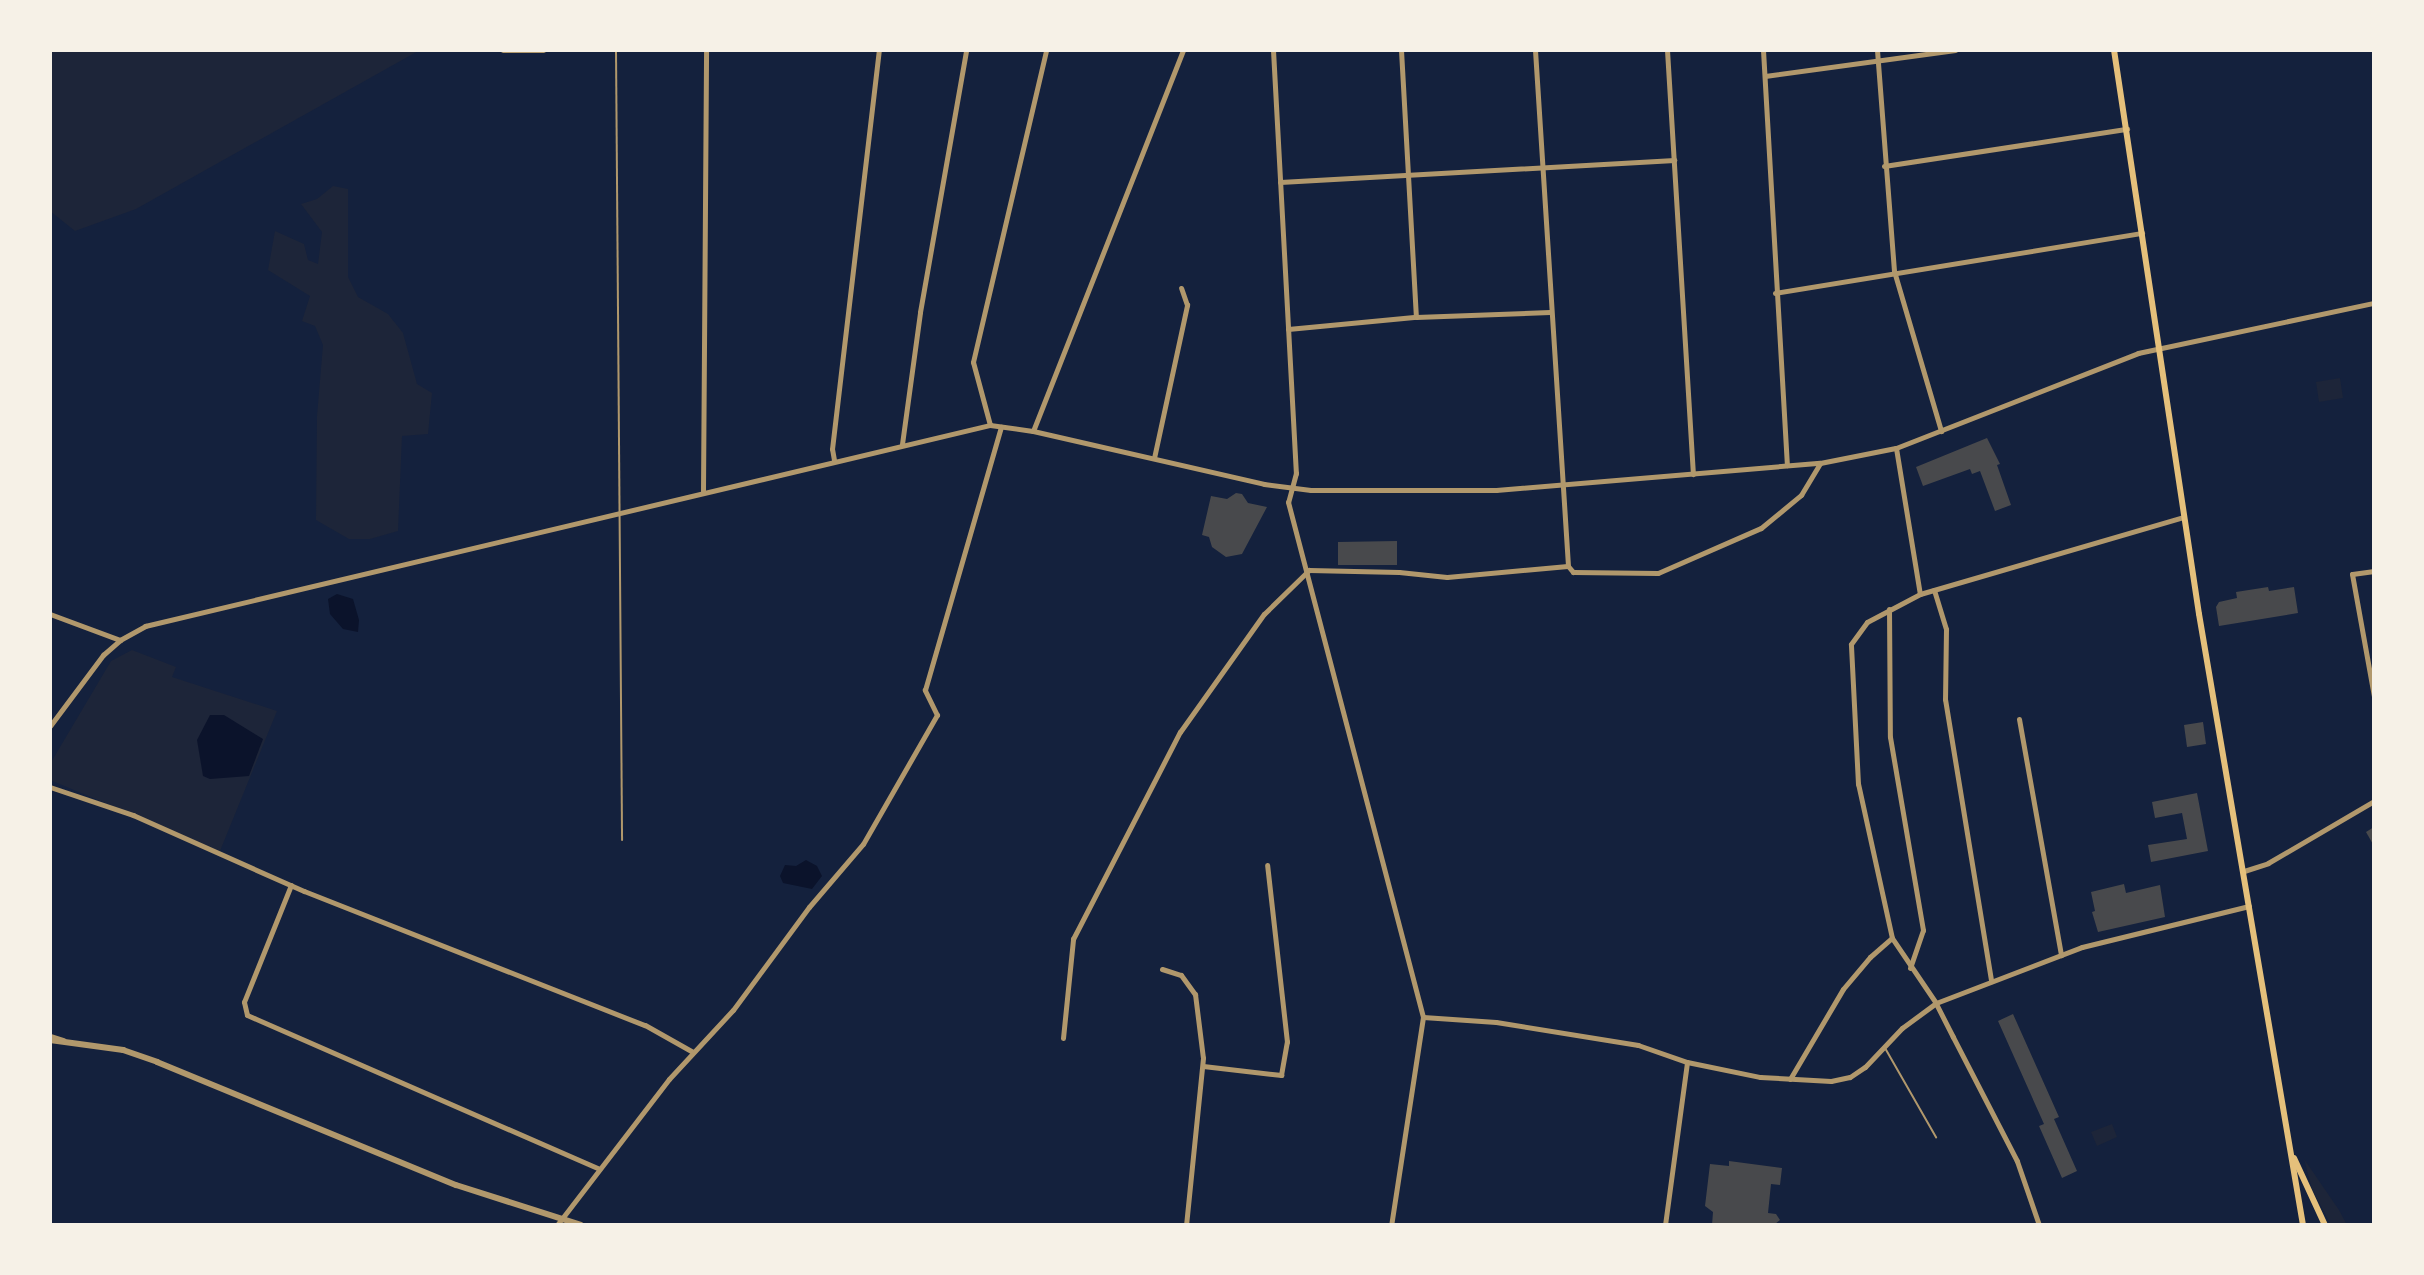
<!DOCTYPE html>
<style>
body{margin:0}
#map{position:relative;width:2424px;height:1275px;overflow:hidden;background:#14213d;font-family:"Golos Text",sans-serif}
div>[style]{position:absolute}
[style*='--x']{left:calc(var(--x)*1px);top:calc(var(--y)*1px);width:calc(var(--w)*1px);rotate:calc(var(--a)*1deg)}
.green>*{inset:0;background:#1d2539}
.water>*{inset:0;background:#0b132b}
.building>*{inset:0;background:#48494c}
.service>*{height:2px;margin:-1px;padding:0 1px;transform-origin:1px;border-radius:1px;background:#b1986c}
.minor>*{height:5px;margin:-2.5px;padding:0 2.5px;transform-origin:2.5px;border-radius:2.5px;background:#b1986c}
.tertiary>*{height:6px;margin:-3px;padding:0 3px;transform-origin:3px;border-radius:3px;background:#b1986c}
.secondary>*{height:6px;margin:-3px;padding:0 3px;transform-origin:3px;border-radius:3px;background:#e5c07b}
span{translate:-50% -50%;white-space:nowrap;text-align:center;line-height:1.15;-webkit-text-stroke:8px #f6f1e7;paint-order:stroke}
.frame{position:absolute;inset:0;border:52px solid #f6f1e7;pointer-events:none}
</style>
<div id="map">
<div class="green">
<div style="clip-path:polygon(50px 50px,420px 50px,136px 209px,75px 231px,50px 211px)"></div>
<div style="clip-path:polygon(333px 186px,348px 189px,348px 277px,358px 297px,388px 314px,403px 333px,417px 384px,432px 393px,428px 434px,402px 436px,398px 531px,370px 539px,349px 539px,316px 520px,317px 416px,323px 345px,315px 326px,302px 321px,310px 296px,268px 270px,275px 231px,304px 244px,308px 260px,318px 264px,322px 232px,301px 204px,317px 199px)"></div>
<div style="clip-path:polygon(2340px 378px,2343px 398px,2319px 402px,2316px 382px)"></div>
<div style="clip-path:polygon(132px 650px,176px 667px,172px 677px,277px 711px,220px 851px,50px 780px,50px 764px,111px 661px)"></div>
<div style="clip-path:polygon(2112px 1124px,2117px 1137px,2097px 1146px,2091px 1132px)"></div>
<div style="clip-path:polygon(2304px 1159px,2339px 1210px,2347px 1225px,2331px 1225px,2312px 1189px)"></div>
</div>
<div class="water">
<div style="clip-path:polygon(337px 594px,353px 599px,359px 620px,358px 632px,343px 629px,330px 614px,328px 599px)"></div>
<div style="clip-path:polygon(210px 715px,224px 715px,263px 739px,249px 776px,210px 779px,203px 776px,197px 740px)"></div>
<div style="clip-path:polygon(806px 860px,817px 866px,822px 876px,812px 889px,783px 883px,780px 876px,785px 865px,796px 866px)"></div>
</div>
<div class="building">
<div style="clip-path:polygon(1987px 438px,2000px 464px,1997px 465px,2011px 505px,1995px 511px,1980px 471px,1972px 474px,1970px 469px,1923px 486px,1916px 467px)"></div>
<div style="clip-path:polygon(1236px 493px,1242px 494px,1248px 503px,1267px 507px,1242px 554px,1226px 557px,1212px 547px,1209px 537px,1202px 535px,1211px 496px,1227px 499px)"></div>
<div style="clip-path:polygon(1397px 541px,1397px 565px,1338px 565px,1338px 542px)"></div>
<div style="clip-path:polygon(2268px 587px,2269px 591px,2294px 587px,2298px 613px,2219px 626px,2216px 607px,2219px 602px,2237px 598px,2236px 592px)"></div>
<div style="clip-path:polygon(2203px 722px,2206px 744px,2187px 747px,2184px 725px)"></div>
<div style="clip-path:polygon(2197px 793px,2208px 851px,2151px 862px,2148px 845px,2187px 839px,2182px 813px,2155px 818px,2152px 802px)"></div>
<div style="clip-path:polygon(2374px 827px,2374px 846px,2366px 832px)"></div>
<div style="clip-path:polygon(2124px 884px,2126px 893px,2160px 885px,2165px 917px,2098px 932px,2092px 912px,2095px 911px,2091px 892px)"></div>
<div style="clip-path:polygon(2013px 1014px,2059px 1117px,2054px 1119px,2077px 1171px,2062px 1178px,2039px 1126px,2044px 1124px,1998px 1021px)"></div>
<div style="clip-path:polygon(1729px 1161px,1782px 1168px,1780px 1185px,1771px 1184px,1768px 1213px,1776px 1214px,1780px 1220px,1775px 1224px,1712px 1225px,1713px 1212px,1705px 1206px,1710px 1164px,1729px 1166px)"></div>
</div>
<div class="service">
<div style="--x:616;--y:50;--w:790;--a:89.56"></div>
<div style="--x:1885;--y:1048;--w:103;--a:60.2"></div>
</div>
<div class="minor">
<div style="--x:503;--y:50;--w:40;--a:0"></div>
<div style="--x:1273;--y:50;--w:424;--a:86.9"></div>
<div style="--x:1296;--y:473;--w:30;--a:105"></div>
<div style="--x:1288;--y:502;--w:532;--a:75.31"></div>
<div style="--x:1423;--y:1017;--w:210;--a:98.7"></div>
<div style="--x:1401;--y:50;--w:267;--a:86.8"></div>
<div style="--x:1535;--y:50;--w:517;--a:86.34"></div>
<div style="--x:1568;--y:566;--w:8;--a:50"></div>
<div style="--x:1573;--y:572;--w:85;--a:0.7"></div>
<div style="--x:1658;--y:573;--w:112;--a:-23.6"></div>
<div style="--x:1761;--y:528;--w:52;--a:-39.5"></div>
<div style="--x:1801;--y:495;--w:37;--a:-59"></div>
<div style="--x:1667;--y:50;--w:425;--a:86.5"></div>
<div style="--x:1763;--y:50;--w:416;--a:86.7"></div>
<div style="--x:1877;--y:50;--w:222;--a:85.6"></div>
<div style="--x:1894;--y:271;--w:167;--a:73.6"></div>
<div style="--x:1765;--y:76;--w:192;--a:-7.8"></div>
<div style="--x:1884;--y:166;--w:246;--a:-8.7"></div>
<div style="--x:1280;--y:182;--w:395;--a:-3.2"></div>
<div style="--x:1775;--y:293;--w:372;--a:-9.3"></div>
<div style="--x:1288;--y:329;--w:129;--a:-5.4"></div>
<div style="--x:1416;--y:317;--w:134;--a:-2.1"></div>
<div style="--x:990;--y:425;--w:65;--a:-105.1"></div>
<div style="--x:973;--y:362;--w:320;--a:-76.8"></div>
<div style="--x:1033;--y:431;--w:409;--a:-68.5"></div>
<div style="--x:902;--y:444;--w:133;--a:-82.2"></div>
<div style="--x:920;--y:312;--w:266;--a:-80"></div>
<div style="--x:1896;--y:448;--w:148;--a:80.7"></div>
<div style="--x:1154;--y:458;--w:157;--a:-77.8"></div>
<div style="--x:1187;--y:305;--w:18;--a:-109"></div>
<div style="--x:834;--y:460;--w:11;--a:-100"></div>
<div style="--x:832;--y:449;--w:402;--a:-83.3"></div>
<div style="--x:703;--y:491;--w:441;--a:-89.6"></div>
<div style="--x:2374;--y:571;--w:22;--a:172"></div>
<div style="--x:2352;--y:574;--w:124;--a:79.8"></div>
<div style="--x:1934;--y:590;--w:41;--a:72.9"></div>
<div style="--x:1946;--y:629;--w:70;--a:90.8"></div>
<div style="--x:1945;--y:699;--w:286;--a:80.7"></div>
<div style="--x:1889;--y:609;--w:128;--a:89.6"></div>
<div style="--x:1890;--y:737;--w:196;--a:80.3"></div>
<div style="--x:1923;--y:930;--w:40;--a:108.9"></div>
<div style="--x:50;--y:614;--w:75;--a:20.4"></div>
<div style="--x:2019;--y:719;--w:240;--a:79.9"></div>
<div style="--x:50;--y:726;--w:89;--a:-53.3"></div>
<div style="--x:103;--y:655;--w:23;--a:-41"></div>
<div style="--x:120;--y:640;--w:29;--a:-29"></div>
<div style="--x:145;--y:626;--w:869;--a:-13.38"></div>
<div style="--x:990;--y:425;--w:43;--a:7.9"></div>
<div style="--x:1033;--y:431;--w:237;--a:12.9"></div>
<div style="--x:1264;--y:484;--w:47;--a:7.3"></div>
<div style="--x:1311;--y:490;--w:185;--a:0"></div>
<div style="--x:1496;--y:490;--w:325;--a:-4.8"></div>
<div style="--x:1820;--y:463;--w:77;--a:-11.2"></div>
<div style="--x:1896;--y:448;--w:260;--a:-21.4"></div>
<div style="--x:2138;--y:353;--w:241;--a:-12"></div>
<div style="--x:50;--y:787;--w:88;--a:18.6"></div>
<div style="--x:133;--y:815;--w:187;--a:24"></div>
<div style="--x:304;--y:891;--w:366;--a:21.5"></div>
<div style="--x:645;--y:1025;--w:55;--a:29.4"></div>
<div style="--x:2244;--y:871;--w:25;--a:-18"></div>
<div style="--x:2268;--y:863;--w:123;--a:-30.3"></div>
<div style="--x:291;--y:885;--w:126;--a:111.9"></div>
<div style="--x:244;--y:1002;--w:13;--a:77"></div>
<div style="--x:247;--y:1015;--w:383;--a:23.6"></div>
<div style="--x:1162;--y:969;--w:20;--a:18"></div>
<div style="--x:1181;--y:975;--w:24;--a:54"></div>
<div style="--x:1195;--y:994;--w:64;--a:82.9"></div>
<div style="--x:1203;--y:1058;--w:168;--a:95.8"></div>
<div style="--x:1423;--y:1017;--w:73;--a:3.9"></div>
<div style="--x:1496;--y:1022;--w:144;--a:9.2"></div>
<div style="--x:1638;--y:1045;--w:52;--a:19.1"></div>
<div style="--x:1687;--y:1062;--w:75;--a:11.6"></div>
<div style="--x:1760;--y:1077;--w:71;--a:3.2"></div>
<div style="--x:1831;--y:1081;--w:19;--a:-12"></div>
<div style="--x:1850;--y:1077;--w:18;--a:-34"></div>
<div style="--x:1865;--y:1067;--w:54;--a:-46.5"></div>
<div style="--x:1902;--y:1028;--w:42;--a:-36.3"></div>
<div style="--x:1936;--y:1003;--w:156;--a:-21"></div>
<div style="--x:2082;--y:947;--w:172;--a:-13.8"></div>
<div style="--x:50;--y:1036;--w:14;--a:17"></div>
<div style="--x:1063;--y:1038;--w:100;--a:-84.2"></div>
<div style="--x:1073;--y:939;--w:233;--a:-62.7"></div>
<div style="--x:1180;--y:732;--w:145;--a:-54.6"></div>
<div style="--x:1264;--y:614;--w:63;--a:-44.4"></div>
<div style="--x:1309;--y:570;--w:90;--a:1.3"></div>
<div style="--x:1399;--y:572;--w:48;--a:5.9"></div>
<div style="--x:1447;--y:577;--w:121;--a:-5.2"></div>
<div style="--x:1203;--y:1066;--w:79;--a:6.6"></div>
<div style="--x:1281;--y:1075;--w:34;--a:-80"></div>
<div style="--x:1287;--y:1042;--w:178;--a:-96.4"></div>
<div style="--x:1790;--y:1079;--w:104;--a:-59.5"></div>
<div style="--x:1843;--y:989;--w:42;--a:-49.8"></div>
<div style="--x:1870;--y:957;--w:29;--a:-41"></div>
<div style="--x:557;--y:1225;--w:184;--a:-52.5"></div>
<div style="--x:669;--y:1079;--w:94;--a:-47.2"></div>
<div style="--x:733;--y:1010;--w:128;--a:-53.6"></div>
<div style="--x:809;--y:907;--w:83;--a:-49.4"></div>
<div style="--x:863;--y:844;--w:149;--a:-60.2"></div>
<div style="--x:937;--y:715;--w:28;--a:-116"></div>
<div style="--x:925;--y:690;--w:274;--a:-73.9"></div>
<div style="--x:1665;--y:1225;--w:164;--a:-82.3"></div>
<div style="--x:2039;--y:1225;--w:68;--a:-109"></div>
<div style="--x:2017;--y:1161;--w:140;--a:-117.3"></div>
<div style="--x:1953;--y:1037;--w:38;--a:-117"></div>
<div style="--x:1936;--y:1003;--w:78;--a:-124.1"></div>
<div style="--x:1892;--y:938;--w:158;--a:-102.4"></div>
<div style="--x:1858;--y:784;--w:140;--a:-92.9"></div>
<div style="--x:1851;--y:644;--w:27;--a:-54"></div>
<div style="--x:1867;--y:622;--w:60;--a:-27.8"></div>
<div style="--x:1920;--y:594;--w:275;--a:-16.3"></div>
</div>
<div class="tertiary">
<div style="--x:50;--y:1040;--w:74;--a:7.8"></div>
<div style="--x:123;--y:1050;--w:36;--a:19"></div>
<div style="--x:157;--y:1062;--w:323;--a:22.4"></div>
<div style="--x:456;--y:1185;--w:131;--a:17.7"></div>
</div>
<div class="secondary">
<div style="--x:2114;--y:50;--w:570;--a:81.43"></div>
<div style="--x:2199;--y:614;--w:620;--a:80.34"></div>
<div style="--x:2294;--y:1158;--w:74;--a:65.2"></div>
</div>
<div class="frame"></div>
</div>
